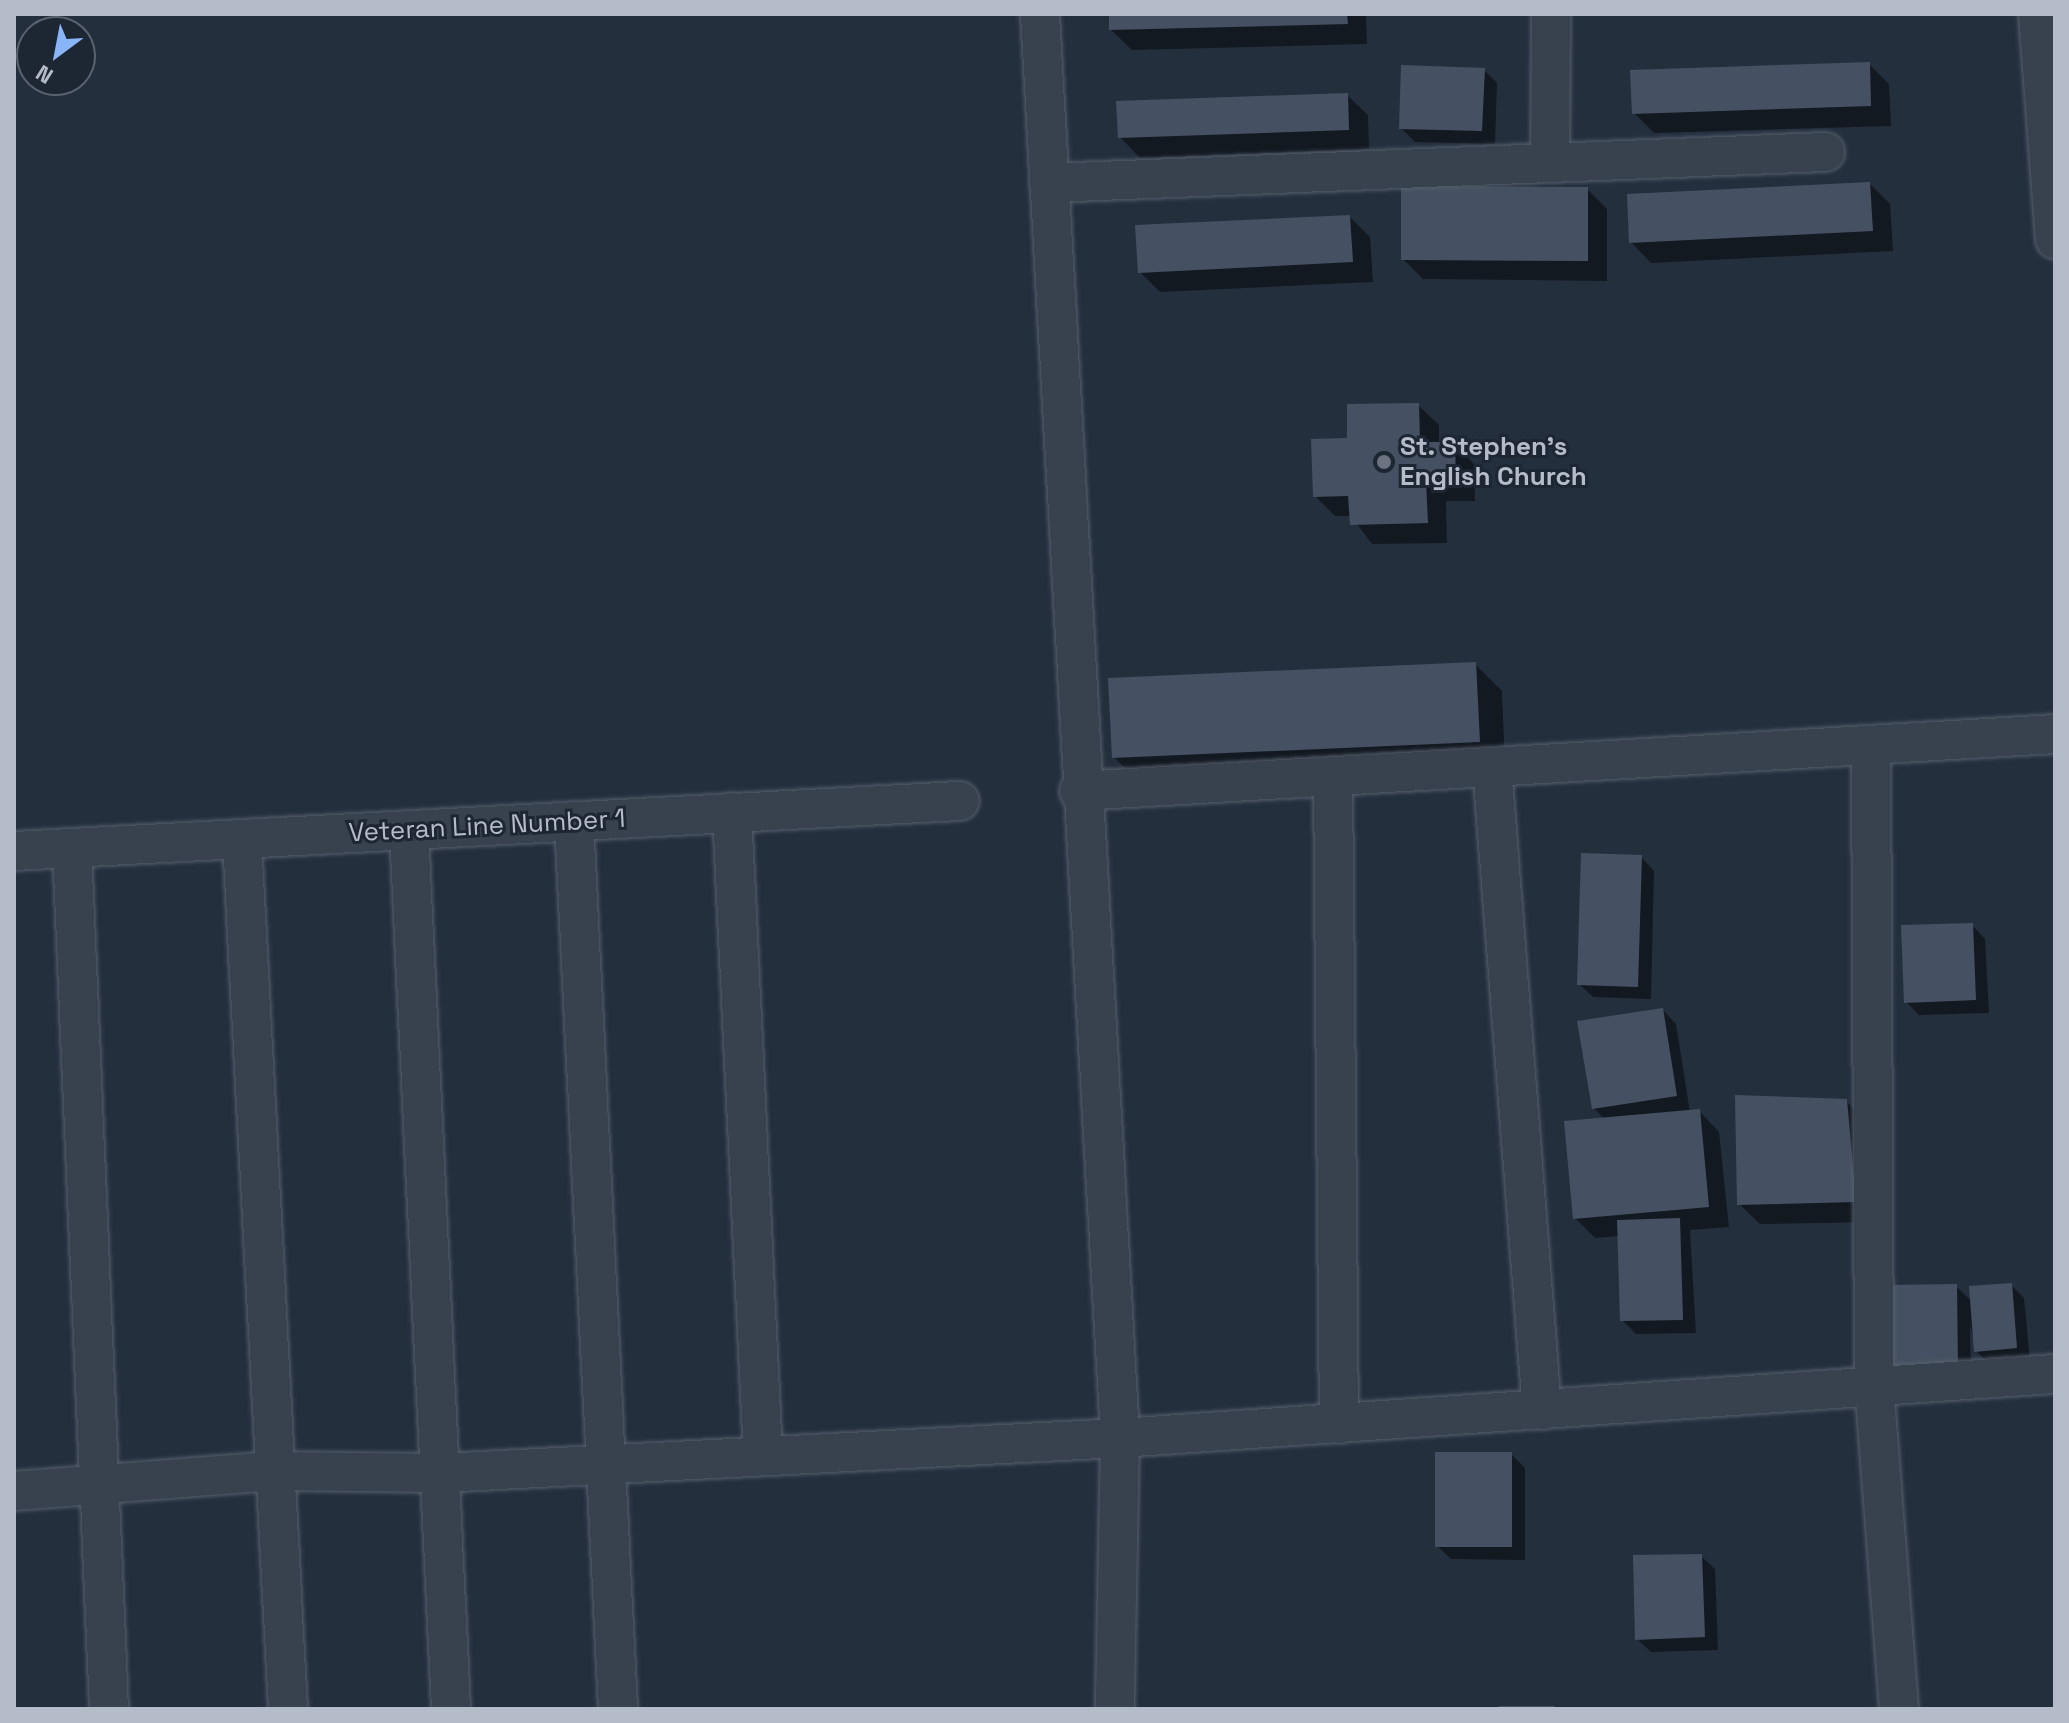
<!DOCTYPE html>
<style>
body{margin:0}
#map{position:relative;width:2069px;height:1723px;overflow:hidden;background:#242f3e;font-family:"Space Grotesk",sans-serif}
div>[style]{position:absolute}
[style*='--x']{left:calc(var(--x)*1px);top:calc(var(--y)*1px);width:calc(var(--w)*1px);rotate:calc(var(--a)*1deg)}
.shadow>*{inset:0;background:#0007}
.building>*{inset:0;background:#455162}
.roads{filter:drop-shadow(0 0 2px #565f6c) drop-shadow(0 0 2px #565f6c)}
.street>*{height:38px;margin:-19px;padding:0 19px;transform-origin:19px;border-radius:19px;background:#38414e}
.dots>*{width:22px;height:22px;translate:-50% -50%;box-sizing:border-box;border:4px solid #1d2633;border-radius:50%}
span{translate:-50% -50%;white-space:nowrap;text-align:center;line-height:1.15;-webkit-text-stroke:6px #1d2633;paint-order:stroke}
.poi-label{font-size:26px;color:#b4bcc9;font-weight:700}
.left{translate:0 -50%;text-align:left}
.street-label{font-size:26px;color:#b4bcc9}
.frame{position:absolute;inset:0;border:16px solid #b4bcc9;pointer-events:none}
.north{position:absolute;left:16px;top:16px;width:80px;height:80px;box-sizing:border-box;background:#1d2633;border:2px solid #59626f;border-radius:50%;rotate:212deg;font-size:22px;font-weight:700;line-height:32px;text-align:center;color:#b4bcc9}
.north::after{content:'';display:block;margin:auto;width:28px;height:36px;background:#8ab4f8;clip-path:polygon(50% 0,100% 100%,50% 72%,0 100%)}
</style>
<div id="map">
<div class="shadow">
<div style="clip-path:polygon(1111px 14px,1366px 14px,1367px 44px,1132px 50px,1111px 30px)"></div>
<div style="clip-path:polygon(1646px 14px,1875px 14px,1875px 16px,1648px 16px)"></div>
<div style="clip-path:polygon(1869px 64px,1889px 84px,1891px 126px,1654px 133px,1634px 113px)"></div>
<div style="clip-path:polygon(1484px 70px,1497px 83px,1495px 144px,1415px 142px,1401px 128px)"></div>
<div style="clip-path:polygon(1347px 95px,1368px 115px,1369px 149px,1140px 158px,1120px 137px)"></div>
<div style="clip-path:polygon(1870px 184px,1890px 204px,1893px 251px,1651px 263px,1631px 242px)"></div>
<div style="clip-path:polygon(1587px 189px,1607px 209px,1607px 281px,1423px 279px,1403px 259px)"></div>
<div style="clip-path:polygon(1350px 217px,1370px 237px,1373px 282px,1160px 292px,1140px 272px)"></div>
<div style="clip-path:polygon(1418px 405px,1439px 425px,1439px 444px,1454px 444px,1474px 464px,1475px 501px,1446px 501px,1447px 543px,1372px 544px,1351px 516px,1335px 516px,1315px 496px,1349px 440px)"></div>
<div style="clip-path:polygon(1475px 664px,1502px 691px,1505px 768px,1140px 784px,1114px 757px)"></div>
<div style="clip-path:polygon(1641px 857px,1654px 871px,1651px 999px,1593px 997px,1579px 984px)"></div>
<div style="clip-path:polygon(1972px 925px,1985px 939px,1989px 1013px,1919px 1015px,1906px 1002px)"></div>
<div style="clip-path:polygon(1663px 1010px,1676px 1024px,1690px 1112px,1699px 1111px,1719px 1132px,1729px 1227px,1690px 1230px,1696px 1333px,1636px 1334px,1622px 1320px,1619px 1236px,1595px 1238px,1575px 1218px,1605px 1120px,1594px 1108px)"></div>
<div style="clip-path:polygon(1846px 1101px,1866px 1121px,1875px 1222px,1760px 1224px,1739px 1204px)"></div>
<div style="clip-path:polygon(2011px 1285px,2024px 1298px,2030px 1361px,1989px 1364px,1976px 1351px,1970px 1324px,1971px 1383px,1905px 1383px,1956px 1286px,1972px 1302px)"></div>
<div style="clip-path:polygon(1511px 1454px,1525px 1468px,1525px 1560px,1451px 1559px,1437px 1546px)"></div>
<div style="clip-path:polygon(1701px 1556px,1715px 1569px,1718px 1650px,1651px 1652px,1637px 1639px)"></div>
</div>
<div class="building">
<div style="clip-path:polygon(1109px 14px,1347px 14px,1348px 24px,1109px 30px)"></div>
<div style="clip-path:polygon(1870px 62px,1871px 106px,1632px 114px,1630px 70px)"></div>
<div style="clip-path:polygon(1401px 65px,1485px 68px,1482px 131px,1399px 129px)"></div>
<div style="clip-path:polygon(1348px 93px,1349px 130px,1118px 138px,1116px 101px)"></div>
<div style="clip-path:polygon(1870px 182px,1873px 231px,1629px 243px,1627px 194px)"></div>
<div style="clip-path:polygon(1401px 186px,1588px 187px,1588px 261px,1401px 260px)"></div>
<div style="clip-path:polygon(1350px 215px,1353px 262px,1138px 273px,1135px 225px)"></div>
<div style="clip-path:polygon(1419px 403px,1420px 442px,1455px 442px,1456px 482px,1426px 482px,1428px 523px,1350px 525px,1348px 496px,1313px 497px,1311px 439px,1347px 438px,1347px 404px)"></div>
<div style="clip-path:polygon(1476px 662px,1480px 742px,1112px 758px,1108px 678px)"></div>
<div style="clip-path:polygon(1581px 853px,1642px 855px,1638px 987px,1577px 985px)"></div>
<div style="clip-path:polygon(1973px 923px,1976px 1000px,1904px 1003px,1901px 925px)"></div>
<div style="clip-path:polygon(1663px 1008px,1677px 1096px,1592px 1109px,1577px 1021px)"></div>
<div style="clip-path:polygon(1735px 1095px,1847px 1099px,1856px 1202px,1737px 1205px)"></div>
<div style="clip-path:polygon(1700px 1109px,1709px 1207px,1573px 1219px,1564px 1121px)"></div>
<div style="clip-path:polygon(1680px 1218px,1683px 1320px,1620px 1321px,1617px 1220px)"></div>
<div style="clip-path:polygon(2012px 1283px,2017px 1348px,1974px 1352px,1969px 1286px)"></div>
<div style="clip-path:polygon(1957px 1284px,1958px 1370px,1890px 1370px,1889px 1285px)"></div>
<div style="clip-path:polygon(1435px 1452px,1512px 1452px,1512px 1547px,1435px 1547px)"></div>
<div style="clip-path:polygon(1702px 1554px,1705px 1637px,1635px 1640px,1633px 1555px)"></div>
<div style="clip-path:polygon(1499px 1706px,1554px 1706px,1555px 1709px,1499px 1709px)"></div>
</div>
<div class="roads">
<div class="street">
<div style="--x:1040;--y:14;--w:1426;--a:86.78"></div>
<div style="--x:1120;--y:1438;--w:271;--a:91.1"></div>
<div style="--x:2038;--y:14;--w:226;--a:85.7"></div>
<div style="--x:1550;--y:163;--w:149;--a:-89.6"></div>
<div style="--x:1049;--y:183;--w:777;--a:-2.29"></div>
<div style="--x:1871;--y:745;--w:639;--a:89.73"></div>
<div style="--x:1874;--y:1384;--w:326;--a:85.6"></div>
<div style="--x:1492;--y:767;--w:645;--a:85.55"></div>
<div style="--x:1333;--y:777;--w:647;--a:89.47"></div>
<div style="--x:1079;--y:791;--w:978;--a:-3.34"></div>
<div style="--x:732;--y:812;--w:644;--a:87.24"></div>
<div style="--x:574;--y:821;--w:889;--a:87.16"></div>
<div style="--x:409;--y:831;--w:879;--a:87.26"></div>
<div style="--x:242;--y:840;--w:870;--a:86.97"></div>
<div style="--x:72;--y:848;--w:862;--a:87.54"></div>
<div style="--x:14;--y:851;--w:947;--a:-3.03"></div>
<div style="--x:14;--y:1491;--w:260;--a:-4.4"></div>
<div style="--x:273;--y:1471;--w:168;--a:0.7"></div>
<div style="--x:441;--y:1473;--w:680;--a:-2.95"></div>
<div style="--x:1120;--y:1438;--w:937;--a:-3.92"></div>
</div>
</div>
<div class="dots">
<div style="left:1384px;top:462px;background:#6b7280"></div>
</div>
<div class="poi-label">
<span class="left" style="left:1400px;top:462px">St. Stephen's<br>English Church</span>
</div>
<div class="street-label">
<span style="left:487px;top:826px;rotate:-3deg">Veteran Line Number 1</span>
</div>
<div class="frame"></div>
<div class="north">N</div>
</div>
